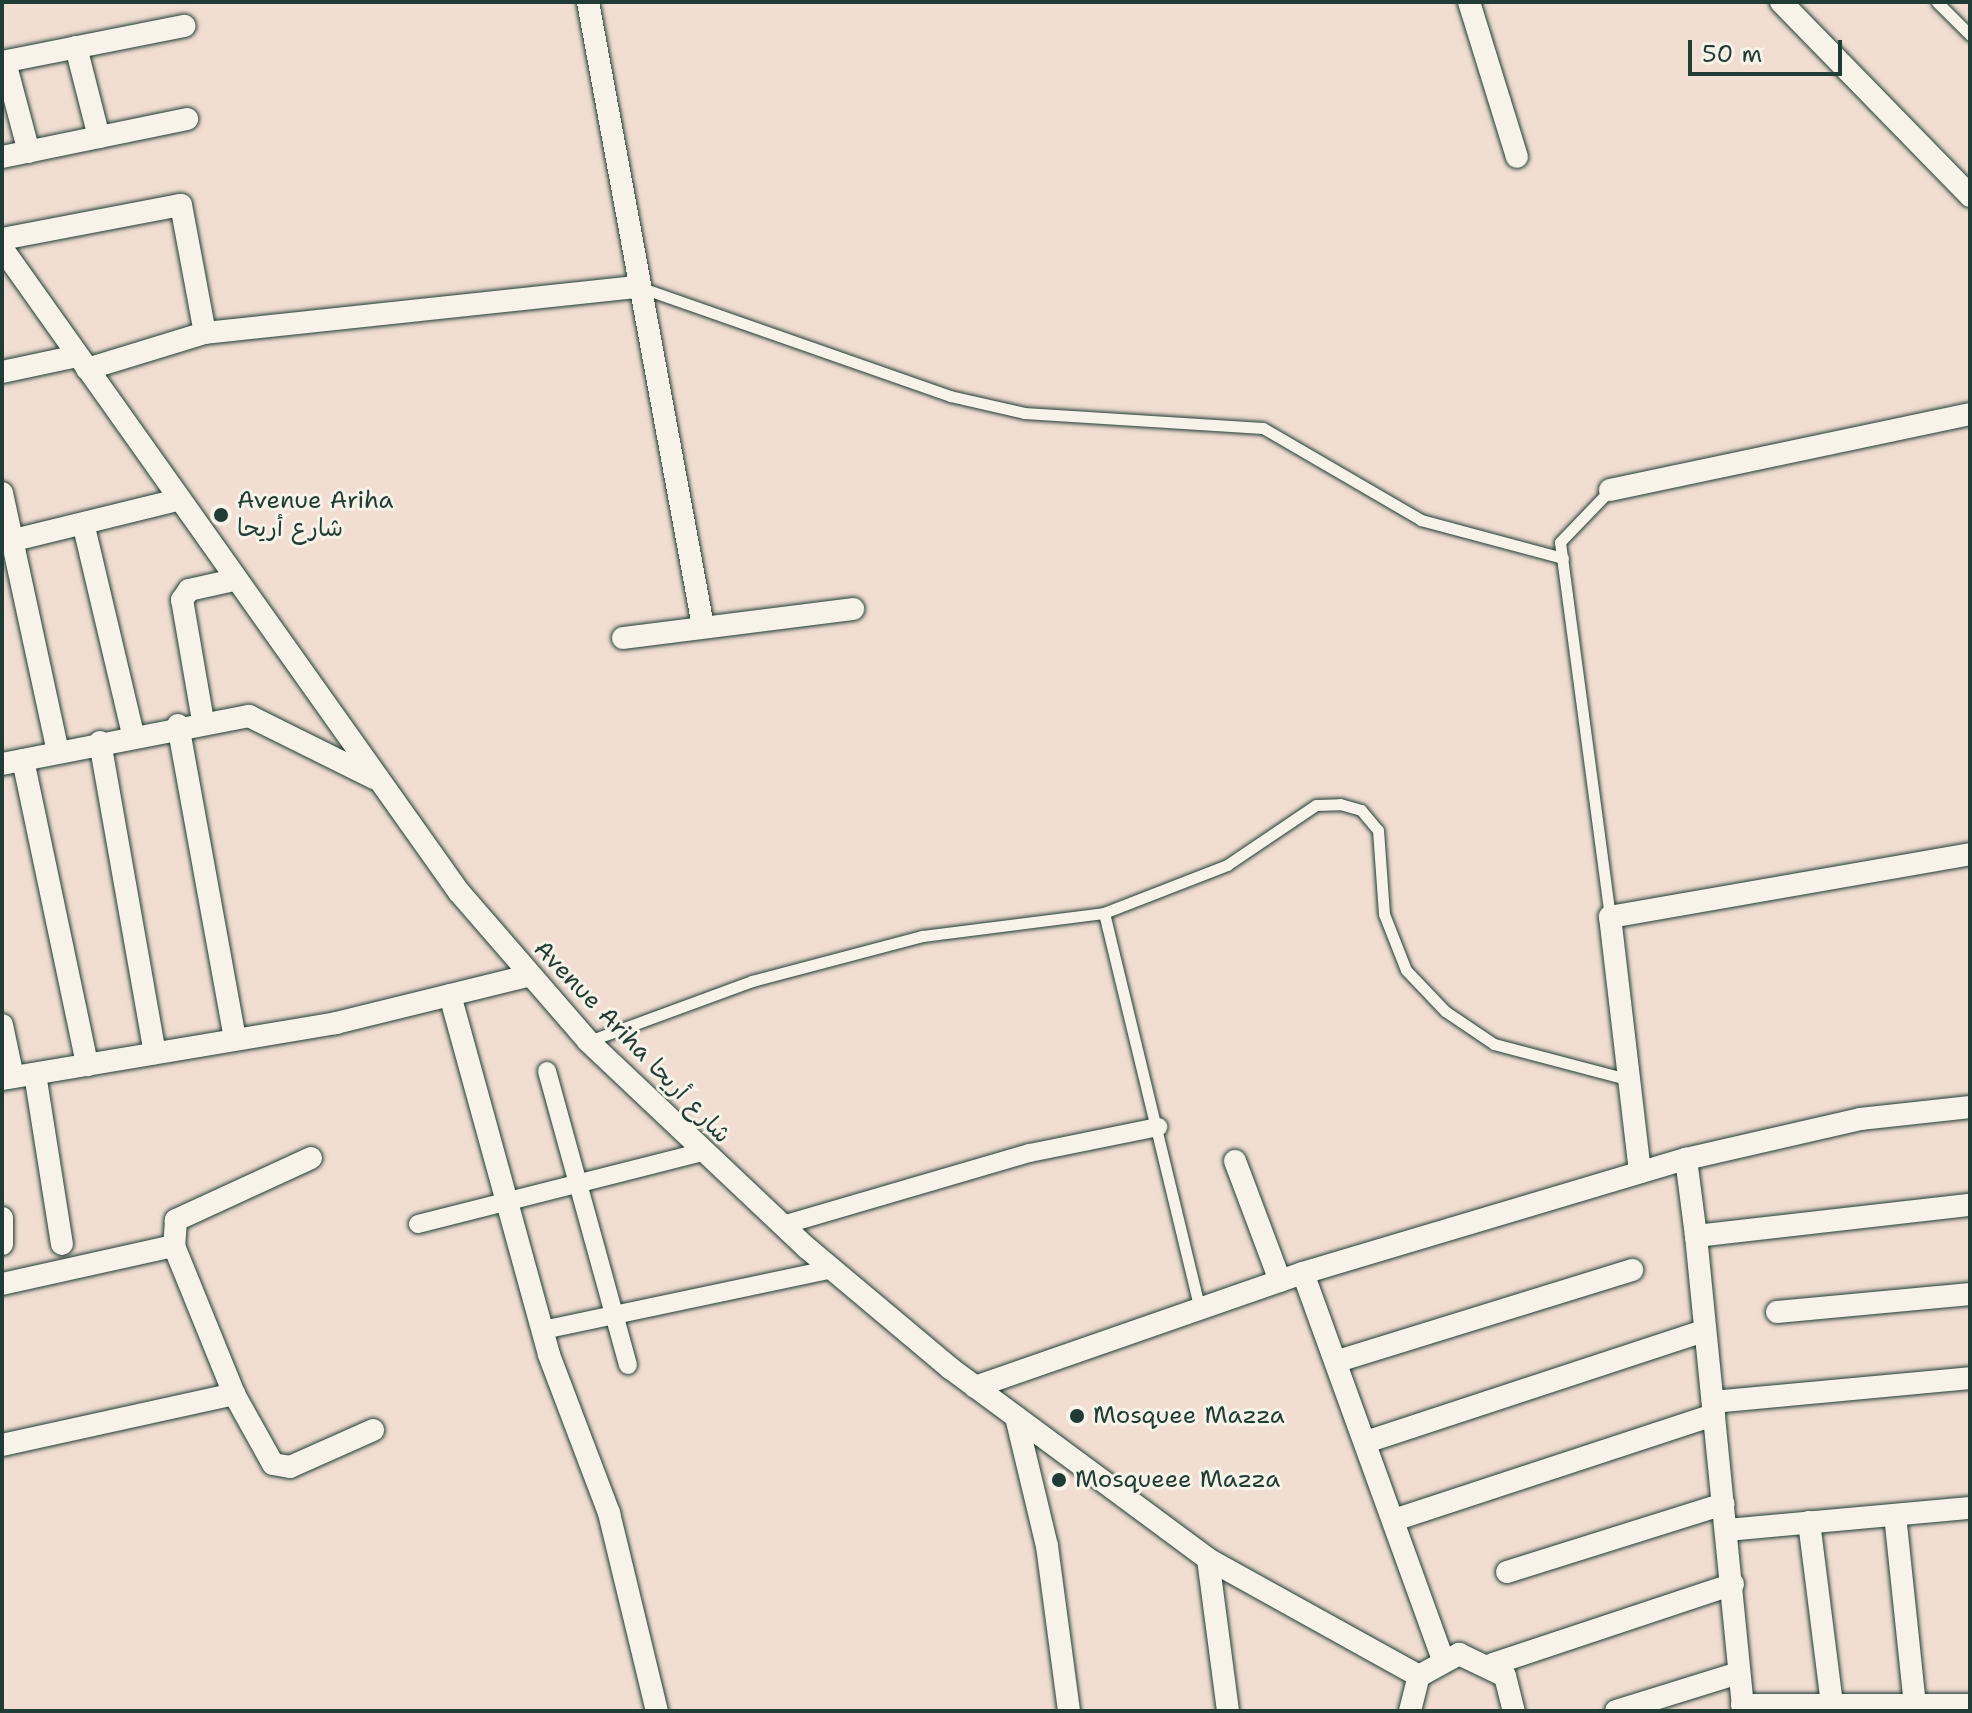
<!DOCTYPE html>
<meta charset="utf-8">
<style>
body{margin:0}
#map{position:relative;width:1972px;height:1713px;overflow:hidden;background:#f1ddd1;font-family:"Shantell Sans","Playpen Sans Arabic",sans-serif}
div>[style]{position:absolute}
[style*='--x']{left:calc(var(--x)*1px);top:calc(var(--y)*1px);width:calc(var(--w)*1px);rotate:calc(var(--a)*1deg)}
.roads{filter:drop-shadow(0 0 2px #1f3d34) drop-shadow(0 0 2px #1f3d34)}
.service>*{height:11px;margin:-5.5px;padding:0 5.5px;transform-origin:5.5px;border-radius:5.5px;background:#f7f3e8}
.pedestrian>*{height:18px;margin:-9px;padding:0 9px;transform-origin:9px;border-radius:9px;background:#f7f3e8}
.minor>*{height:22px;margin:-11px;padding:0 11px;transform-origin:11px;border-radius:11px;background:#f7f3e8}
.dots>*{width:22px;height:22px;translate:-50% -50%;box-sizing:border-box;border:4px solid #f7f3e8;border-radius:50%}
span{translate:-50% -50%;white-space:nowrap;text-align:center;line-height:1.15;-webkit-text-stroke:6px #f7f3e8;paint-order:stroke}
.poi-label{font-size:24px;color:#1f3d34}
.left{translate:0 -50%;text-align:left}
.street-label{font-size:24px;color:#1f3d34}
.frame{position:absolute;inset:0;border:4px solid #1f3d34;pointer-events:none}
.scale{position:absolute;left:1688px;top:40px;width:154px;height:36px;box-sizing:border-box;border:4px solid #1f3d34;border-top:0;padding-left:10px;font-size:24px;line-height:28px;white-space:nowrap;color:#1f3d34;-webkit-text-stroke:6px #f7f3e8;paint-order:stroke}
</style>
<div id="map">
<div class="roads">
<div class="service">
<div style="--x:1937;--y:2;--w:47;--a:45"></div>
<div style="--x:639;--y:287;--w:330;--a:19.3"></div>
<div style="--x:950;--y:396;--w:76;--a:12.9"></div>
<div style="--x:1024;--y:413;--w:239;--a:3.6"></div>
<div style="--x:1263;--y:428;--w:183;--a:30.2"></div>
<div style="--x:1421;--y:520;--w:147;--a:15"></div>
<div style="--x:1104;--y:913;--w:407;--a:76.4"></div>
<div style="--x:1610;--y:917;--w:378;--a:-97.6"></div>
<div style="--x:1560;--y:542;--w:72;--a:-46.1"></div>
<div style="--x:589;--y:1041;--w:174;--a:-20.2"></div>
<div style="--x:752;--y:981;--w:176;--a:-14.8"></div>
<div style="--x:922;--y:936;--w:183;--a:-7.2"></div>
<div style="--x:1104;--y:913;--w:132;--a:-21.3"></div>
<div style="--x:1227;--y:865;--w:107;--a:-34"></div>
<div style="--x:1316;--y:805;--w:24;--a:-2"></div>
<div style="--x:1340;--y:804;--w:22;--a:16"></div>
<div style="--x:1361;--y:810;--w:26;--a:50"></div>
<div style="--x:1378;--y:830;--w:84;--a:85.9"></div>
<div style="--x:1384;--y:914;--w:60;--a:68.6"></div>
<div style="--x:1406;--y:970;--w:57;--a:46.4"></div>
<div style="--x:1445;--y:1011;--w:59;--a:34"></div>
<div style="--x:1494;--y:1044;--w:141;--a:14.8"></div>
</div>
<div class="pedestrian">
<div style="--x:547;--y:1071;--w:305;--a:74.6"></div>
<div style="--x:418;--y:1224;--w:293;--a:-14.2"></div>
<div style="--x:783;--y:1225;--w:257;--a:-16.3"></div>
<div style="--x:1030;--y:1153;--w:131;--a:-11.5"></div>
<div style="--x:543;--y:1330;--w:296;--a:-11.9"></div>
</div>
<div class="minor">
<div style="--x:588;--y:2;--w:635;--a:79.56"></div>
<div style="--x:1469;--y:2;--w:162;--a:72.8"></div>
<div style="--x:1781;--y:2;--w:271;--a:45.7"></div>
<div style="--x:76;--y:47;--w:93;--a:75.7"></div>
<div style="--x:2;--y:62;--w:186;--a:-11.2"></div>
<div style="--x:5;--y:62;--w:93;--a:75.1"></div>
<div style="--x:2;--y:157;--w:189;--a:-11.6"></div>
<div style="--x:2;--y:239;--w:182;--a:-10.8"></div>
<div style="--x:181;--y:205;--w:130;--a:79.4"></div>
<div style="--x:2;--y:248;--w:790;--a:54.64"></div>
<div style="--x:459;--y:892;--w:197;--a:49.1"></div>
<div style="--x:588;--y:1041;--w:301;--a:43.4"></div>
<div style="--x:807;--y:1248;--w:187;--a:40"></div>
<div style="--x:950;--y:1368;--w:321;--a:36.5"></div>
<div style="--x:1208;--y:1559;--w:241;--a:29"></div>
<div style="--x:87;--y:369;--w:123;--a:-17"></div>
<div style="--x:205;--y:333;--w:434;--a:-6.1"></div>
<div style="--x:2;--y:372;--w:77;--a:-12"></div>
<div style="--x:1610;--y:490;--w:368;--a:-11.9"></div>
<div style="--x:2;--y:493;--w:265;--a:77.8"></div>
<div style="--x:84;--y:527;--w:214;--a:76.7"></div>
<div style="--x:2;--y:543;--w:180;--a:-13.8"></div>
<div style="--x:623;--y:638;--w:232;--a:-7.2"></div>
<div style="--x:203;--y:721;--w:123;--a:-99.8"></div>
<div style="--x:182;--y:600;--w:12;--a:-55"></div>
<div style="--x:189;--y:590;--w:46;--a:-12.5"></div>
<div style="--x:178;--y:725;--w:319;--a:79.7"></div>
<div style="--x:100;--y:742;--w:316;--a:80"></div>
<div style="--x:23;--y:760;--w:312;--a:78.1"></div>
<div style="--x:2;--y:764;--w:252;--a:-11"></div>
<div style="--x:249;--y:716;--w:140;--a:26.4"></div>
<div style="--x:450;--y:995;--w:373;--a:74.6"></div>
<div style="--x:549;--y:1355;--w:169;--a:69.2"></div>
<div style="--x:609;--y:1513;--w:204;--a:76.4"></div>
<div style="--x:2;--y:1025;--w:53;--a:78.1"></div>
<div style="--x:35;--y:1074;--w:172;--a:81"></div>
<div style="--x:2;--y:1079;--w:339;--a:-9.5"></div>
<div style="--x:336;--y:1023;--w:198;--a:-13.8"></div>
<div style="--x:311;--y:1158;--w:149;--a:155.3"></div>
<div style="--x:176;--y:1220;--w:26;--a:94"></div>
<div style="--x:174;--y:1246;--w:160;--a:67.9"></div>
<div style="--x:234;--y:1394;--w:80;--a:60.9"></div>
<div style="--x:273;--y:1464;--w:17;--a:10"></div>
<div style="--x:290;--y:1467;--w:91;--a:-24"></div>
<div style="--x:1686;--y:1159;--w:78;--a:82.6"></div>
<div style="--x:1696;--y:1236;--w:276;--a:-6.5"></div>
<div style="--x:1235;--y:1161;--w:128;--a:69.4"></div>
<div style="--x:1640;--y:1172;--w:257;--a:-96.7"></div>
<div style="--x:1610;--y:917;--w:365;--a:-9.9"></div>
<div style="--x:2;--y:1218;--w:26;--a:90"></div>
<div style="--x:1696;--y:1236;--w:477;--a:84.3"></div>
<div style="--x:1303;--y:1273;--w:409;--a:70.1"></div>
<div style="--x:2;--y:1284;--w:176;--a:-12.5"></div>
<div style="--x:1777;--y:1312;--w:194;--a:-5.3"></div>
<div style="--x:1338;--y:1361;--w:308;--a:-17.2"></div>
<div style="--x:975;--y:1387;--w:347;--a:-19.2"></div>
<div style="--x:1303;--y:1273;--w:400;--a:-16.6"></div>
<div style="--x:1686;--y:1159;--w:179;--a:-12.9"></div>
<div style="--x:1860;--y:1119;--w:111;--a:-6.2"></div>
<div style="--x:1713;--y:1402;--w:258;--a:-5.3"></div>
<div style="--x:1016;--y:1417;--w:133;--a:76.5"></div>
<div style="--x:1047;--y:1546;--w:166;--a:82.4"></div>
<div style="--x:1366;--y:1442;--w:356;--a:-18.2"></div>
<div style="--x:2;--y:1445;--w:238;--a:-12.4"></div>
<div style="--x:1895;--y:1515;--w:191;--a:84"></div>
<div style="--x:1394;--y:1520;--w:337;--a:-18.2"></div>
<div style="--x:1809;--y:1522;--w:184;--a:82.8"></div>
<div style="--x:1727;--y:1530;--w:244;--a:-5.2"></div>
<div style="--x:1208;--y:1559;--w:153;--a:82.5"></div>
<div style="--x:1507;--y:1572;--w:227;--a:-17.4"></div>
<div style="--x:1493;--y:1664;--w:253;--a:-18.4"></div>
<div style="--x:1742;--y:1705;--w:228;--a:0"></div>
<div style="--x:1410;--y:1711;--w:36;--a:-76"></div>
<div style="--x:1419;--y:1676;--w:46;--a:-28.8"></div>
<div style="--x:1459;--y:1654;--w:51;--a:25.6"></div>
<div style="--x:1505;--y:1676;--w:36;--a:76"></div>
<div style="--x:1616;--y:1711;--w:129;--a:-17.2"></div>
</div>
</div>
<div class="dots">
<div style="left:221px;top:515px;background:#1f3d34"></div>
<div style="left:1077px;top:1416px;background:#1f3d34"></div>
<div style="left:1059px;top:1480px;background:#1f3d34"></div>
</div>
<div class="poi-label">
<span class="left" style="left:237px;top:515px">Avenue Ariha<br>شارع أريحا</span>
<span class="left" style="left:1093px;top:1416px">Mosquee Mazza</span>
<span class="left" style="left:1075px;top:1480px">Mosqueee Mazza</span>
</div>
<div class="street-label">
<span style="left:632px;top:1042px;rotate:46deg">Avenue Ariha شارع أريحا</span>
</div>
<div class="frame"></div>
<div class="scale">50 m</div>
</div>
